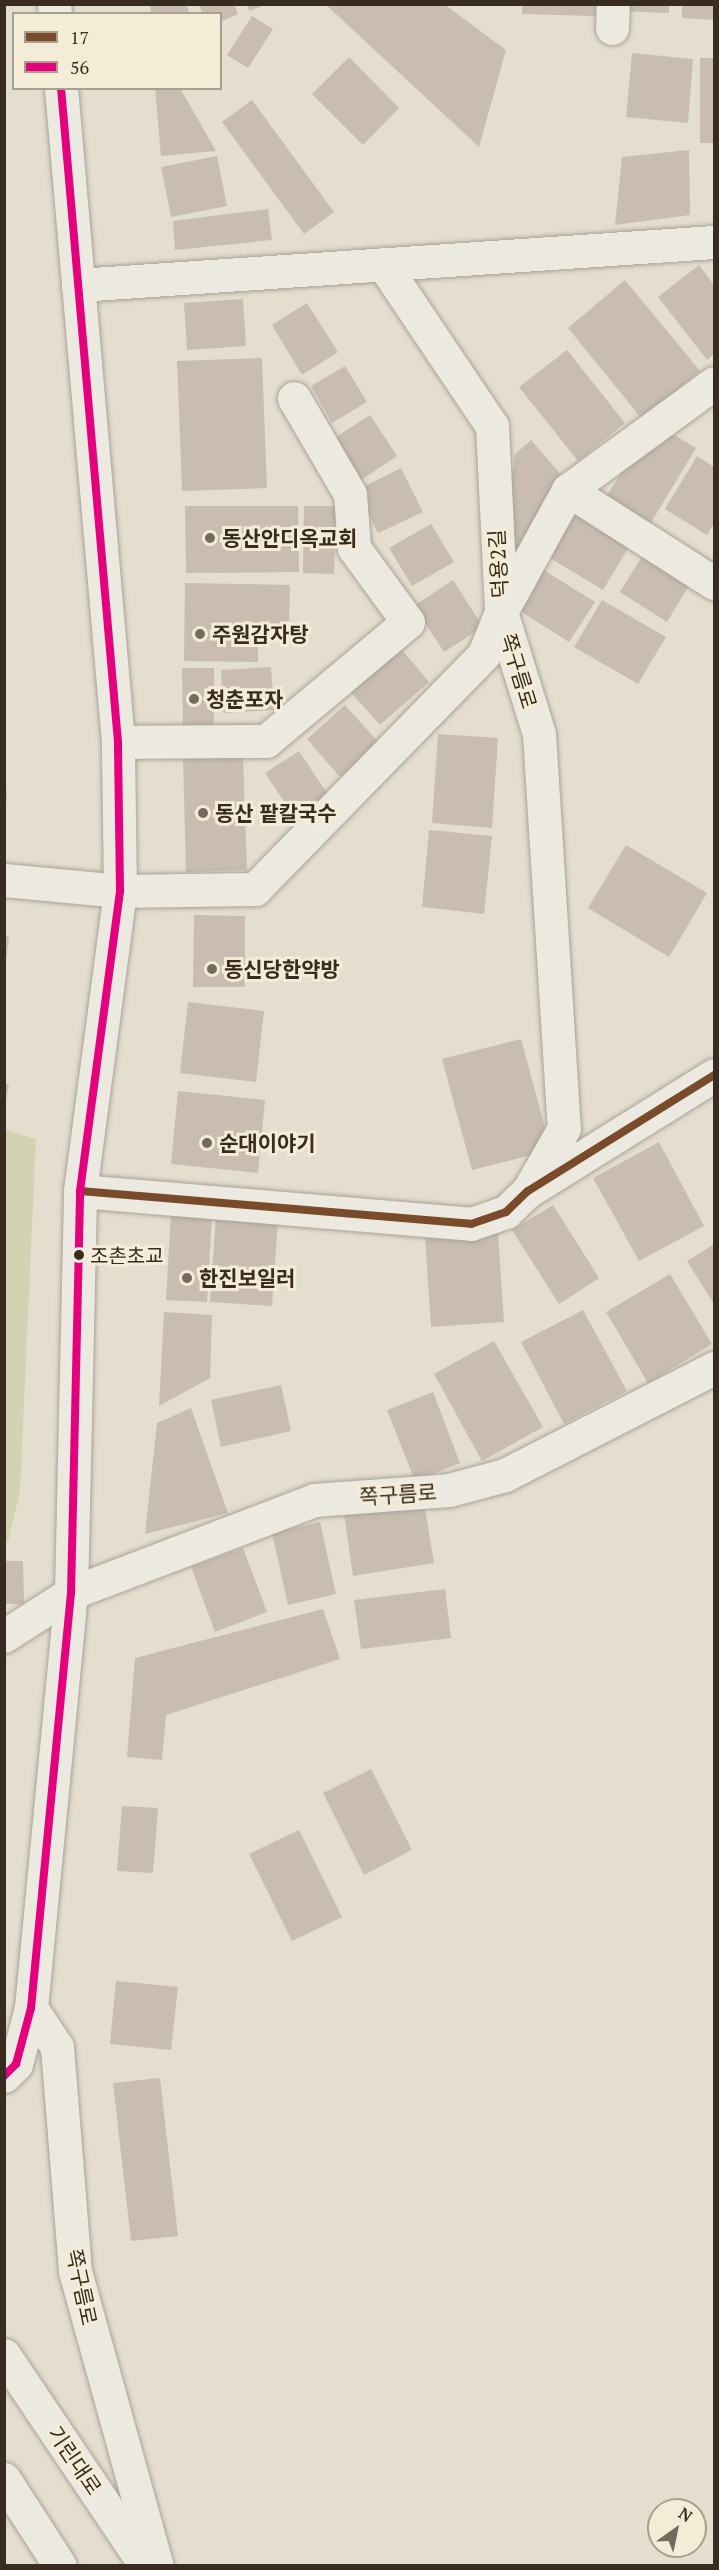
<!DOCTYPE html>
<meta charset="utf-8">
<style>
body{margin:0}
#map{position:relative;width:719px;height:2570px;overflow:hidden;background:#e4decf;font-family:"PT Serif","Noto Sans KR",serif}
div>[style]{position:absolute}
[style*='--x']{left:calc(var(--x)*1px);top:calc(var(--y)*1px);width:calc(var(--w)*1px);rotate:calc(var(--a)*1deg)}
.green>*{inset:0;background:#d2d3b2}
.building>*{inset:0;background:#c8bdb0}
.roads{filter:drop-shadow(0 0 2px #a9a398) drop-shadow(0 0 2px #a9a398)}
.minor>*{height:33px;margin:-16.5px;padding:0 16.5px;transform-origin:16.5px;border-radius:16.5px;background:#ece9e0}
.bus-1>*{height:8px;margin:-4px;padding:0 4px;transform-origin:4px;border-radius:4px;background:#7a4b2a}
.bus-2>*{height:8px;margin:-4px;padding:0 4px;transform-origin:4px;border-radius:4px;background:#e5007d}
.dots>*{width:16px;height:16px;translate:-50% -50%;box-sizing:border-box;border:3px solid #f4ecd6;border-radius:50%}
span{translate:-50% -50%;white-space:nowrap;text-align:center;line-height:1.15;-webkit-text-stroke:6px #f4ecd6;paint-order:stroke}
.bus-label{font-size:20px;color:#382c20}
.left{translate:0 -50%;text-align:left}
.poi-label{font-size:21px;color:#382c20;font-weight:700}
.street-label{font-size:21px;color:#382c20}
.frame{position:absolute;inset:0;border:6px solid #382c20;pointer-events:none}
.legend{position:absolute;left:12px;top:12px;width:210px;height:78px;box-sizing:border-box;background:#f4ecd6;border:2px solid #a99f8d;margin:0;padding:8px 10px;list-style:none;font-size:18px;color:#382c20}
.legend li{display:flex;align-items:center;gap:12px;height:30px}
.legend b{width:30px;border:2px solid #a99f8d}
.north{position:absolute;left:647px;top:2498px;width:60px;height:60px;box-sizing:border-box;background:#f4ecd6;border:2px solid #a99f8d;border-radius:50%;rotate:33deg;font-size:16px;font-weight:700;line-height:24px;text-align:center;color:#382c20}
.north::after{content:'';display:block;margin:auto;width:21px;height:27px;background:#746a5d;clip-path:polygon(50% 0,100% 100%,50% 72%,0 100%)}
</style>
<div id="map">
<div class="green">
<div style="clip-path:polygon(4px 1129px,36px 1139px,20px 1492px,8px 1542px,4px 1542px)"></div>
</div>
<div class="building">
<div style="clip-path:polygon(150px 4px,186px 4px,190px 14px,151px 14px)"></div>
<div style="clip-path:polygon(198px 4px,234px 4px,238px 14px,220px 22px,220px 14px,203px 14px)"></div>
<div style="clip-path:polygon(247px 4px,265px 4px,265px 5px,249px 11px)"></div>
<div style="clip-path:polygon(325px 4px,444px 4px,506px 50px,479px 147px)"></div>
<div style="clip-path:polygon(522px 4px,596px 4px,596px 16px,522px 14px)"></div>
<div style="clip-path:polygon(623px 4px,669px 4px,669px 13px,623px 11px)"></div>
<div style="clip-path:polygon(682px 4px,714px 4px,714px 20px,682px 18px)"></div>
<div style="clip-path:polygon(252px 16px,273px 29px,248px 68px,227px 55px)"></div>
<div style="clip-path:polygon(632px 53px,693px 59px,688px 123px,626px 117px)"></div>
<div style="clip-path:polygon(349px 57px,399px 108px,363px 145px,312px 94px)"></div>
<div style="clip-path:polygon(700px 58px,714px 58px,714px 143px,700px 143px)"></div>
<div style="clip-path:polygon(155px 88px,180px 88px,216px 151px,161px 156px)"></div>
<div style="clip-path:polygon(252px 100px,334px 212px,304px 234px,222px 122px)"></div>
<div style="clip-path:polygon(689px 150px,690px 215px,615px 225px,622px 157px)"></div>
<div style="clip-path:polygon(217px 156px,227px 206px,171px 217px,161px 167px)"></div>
<div style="clip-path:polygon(268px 209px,272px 240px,175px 250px,173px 221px)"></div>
<div style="clip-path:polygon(699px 265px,714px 285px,714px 354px,707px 360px,658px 297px)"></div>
<div style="clip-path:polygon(625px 280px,700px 371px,642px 419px,568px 328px)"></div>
<div style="clip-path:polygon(243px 299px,246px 346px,187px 350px,184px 303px)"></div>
<div style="clip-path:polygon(307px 303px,338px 352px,302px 375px,272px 325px)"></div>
<div style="clip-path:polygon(567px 350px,625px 423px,578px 461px,519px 387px)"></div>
<div style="clip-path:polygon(262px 358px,267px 488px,182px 491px,177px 361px)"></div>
<div style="clip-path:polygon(345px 366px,367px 402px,332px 423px,311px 386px)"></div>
<div style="clip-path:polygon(370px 415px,397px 456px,358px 482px,330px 441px)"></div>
<div style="clip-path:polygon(669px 432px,696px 448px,650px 524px,606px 497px,629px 461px)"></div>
<div style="clip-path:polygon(531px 440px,564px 478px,520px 554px,504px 545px,515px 454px)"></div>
<div style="clip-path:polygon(697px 456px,714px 467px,714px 523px,707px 535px,665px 509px)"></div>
<div style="clip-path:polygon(401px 468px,423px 512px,378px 533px,357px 490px)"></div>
<div style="clip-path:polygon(185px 506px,298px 506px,299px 572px,186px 573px)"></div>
<div style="clip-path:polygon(304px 506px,336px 506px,334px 574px,303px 573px)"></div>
<div style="clip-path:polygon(572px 510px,630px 545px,603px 590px,545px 555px)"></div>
<div style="clip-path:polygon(431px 524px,454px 562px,412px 586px,389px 548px)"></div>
<div style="clip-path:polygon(646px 550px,693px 579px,667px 622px,620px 592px)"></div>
<div style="clip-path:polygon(539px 567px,595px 602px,569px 642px,514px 607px)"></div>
<div style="clip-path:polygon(453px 580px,483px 627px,444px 652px,414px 606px)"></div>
<div style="clip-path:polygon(185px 583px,290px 585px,289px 626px,258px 626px,258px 662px,184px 661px)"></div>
<div style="clip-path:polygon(602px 600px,666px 637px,638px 684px,574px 647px)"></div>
<div style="clip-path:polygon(398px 645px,429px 682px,380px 725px,347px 688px)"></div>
<div style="clip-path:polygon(271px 667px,274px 710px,223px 713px,221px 670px)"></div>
<div style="clip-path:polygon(182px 668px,214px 668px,214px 729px,183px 729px)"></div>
<div style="clip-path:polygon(345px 705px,379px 743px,340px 777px,307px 739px)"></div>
<div style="clip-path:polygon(438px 734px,498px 738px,492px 828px,432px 823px)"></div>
<div style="clip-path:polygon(299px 751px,329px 796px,295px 818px,265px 773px)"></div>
<div style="clip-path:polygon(243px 756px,247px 870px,186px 872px,183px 757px)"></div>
<div style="clip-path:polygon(4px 781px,6px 781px,7px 801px,4px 801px)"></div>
<div style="clip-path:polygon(429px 830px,492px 836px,484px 914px,422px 907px)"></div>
<div style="clip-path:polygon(626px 845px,707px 893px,669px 957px,588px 908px)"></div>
<div style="clip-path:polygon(194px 915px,245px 916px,245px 987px,193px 987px)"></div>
<div style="clip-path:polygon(4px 936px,9px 937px,6px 961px,4px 960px)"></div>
<div style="clip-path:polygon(188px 1002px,264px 1011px,256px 1082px,180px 1073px)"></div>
<div style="clip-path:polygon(521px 1039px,551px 1150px,472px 1170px,442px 1059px)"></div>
<div style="clip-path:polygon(4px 1084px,9px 1084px,6px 1101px,4px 1101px)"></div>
<div style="clip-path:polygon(178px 1091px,265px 1100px,258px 1173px,171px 1164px)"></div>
<div style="clip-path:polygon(659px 1142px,704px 1226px,639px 1261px,593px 1178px)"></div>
<div style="clip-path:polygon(553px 1205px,599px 1278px,559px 1304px,512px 1230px)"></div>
<div style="clip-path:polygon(171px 1213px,212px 1215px,207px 1302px,166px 1300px)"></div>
<div style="clip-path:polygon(216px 1216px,278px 1220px,272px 1306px,210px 1302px)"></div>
<div style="clip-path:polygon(498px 1234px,504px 1322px,431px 1327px,425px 1238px)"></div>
<div style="clip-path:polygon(714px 1244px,714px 1304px,687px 1261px)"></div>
<div style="clip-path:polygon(670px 1274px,712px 1344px,648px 1383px,606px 1312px)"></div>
<div style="clip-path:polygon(583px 1310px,627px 1391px,564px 1424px,521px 1342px)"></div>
<div style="clip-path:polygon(164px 1312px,212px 1315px,210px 1378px,159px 1406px)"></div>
<div style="clip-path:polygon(494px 1341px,543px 1427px,482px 1461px,434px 1374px)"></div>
<div style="clip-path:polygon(281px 1385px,291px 1431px,221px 1447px,211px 1400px)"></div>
<div style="clip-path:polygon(433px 1392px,460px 1463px,415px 1481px,387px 1410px)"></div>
<div style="clip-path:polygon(191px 1408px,228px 1513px,145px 1534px,157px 1423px)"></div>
<div style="clip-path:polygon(424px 1502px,434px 1563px,353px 1576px,344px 1514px)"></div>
<div style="clip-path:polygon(320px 1522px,336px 1594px,288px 1605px,272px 1533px)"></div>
<div style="clip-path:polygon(243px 1548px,267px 1612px,215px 1632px,191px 1567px)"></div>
<div style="clip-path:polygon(4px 1561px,23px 1561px,24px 1604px,4px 1604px)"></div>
<div style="clip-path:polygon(445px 1589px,451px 1638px,361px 1649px,354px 1600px)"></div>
<div style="clip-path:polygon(323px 1609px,340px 1659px,166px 1715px,162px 1760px,127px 1757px,135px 1658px)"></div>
<div style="clip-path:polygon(371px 1769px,412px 1850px,364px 1875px,323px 1793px)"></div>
<div style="clip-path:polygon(122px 1806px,158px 1808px,153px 1873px,117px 1871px)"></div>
<div style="clip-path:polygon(299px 1830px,342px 1917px,292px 1941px,249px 1854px)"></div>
<div style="clip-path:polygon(116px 1981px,178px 1987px,171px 2050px,110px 2044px)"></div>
<div style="clip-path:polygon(160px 2078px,178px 2236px,131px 2241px,113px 2083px)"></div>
</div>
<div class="roads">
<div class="minor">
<div style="--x:54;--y:4;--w:10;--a:84"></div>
<div style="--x:612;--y:28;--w:24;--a:-88"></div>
<div style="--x:383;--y:264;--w:195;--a:56.1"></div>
<div style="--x:492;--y:426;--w:186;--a:87.2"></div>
<div style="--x:501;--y:612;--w:128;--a:72.7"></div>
<div style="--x:539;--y:734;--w:395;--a:86.4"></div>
<div style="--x:564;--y:1128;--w:73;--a:119.7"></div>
<div style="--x:78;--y:285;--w:637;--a:-3.87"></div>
<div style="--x:568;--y:490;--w:173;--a:32.5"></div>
<div style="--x:118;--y:742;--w:148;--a:-0.4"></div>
<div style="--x:266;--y:741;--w:185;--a:-40"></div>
<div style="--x:408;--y:622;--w:92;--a:-126.1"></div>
<div style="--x:354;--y:548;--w:54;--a:-94.2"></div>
<div style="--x:350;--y:494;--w:111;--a:-120.3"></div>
<div style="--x:4;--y:880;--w:117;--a:5.4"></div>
<div style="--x:120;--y:891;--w:135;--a:-0.8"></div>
<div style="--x:255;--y:889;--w:328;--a:-45.7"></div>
<div style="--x:484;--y:654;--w:45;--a:-68"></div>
<div style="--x:501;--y:612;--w:139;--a:-61.2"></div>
<div style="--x:568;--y:490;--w:181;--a:-36.2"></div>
<div style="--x:80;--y:1191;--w:392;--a:4.8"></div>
<div style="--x:471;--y:1224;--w:37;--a:-19"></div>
<div style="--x:506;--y:1212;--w:30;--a:-44"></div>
<div style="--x:528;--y:1191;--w:219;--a:-31.9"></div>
<div style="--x:4;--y:1636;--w:80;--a:-32.7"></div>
<div style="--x:71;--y:1593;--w:260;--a:-20.9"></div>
<div style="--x:314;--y:1500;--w:135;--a:-4.2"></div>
<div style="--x:449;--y:1490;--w:58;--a:-15"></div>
<div style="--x:505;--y:1475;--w:235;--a:-27.1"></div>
<div style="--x:31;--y:2008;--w:47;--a:56.3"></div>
<div style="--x:57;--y:2047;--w:225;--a:85.4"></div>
<div style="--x:75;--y:2271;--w:306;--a:74.5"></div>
<div style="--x:4;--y:2076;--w:17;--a:-45"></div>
<div style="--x:16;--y:2064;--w:58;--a:-75"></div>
<div style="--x:31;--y:2008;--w:417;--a:-84.5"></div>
<div style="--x:71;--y:1593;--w:402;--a:-88.7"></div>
<div style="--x:80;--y:1191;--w:303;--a:-82.4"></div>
<div style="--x:120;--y:891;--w:149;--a:-90.8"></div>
<div style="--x:118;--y:742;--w:656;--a:-94.98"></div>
<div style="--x:4;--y:2355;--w:254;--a:56.1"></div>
<div style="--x:4;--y:2479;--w:103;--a:57.2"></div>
</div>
</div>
<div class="bus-1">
<div style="--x:80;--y:1191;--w:392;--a:4.8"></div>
<div style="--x:471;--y:1224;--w:37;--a:-19"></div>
<div style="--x:506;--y:1212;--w:30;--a:-44"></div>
<div style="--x:528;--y:1191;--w:219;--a:-31.9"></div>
</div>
<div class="bus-2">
<div style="--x:4;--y:2076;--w:17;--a:-45"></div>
<div style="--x:16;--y:2064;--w:58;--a:-75"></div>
<div style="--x:31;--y:2008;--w:417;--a:-84.5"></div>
<div style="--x:71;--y:1593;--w:402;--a:-88.7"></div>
<div style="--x:80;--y:1191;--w:303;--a:-82.4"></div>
<div style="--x:120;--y:891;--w:149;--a:-90.8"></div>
<div style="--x:118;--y:742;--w:656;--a:-94.98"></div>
</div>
<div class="dots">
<div style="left:210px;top:538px;background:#746a5d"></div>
<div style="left:200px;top:634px;background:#746a5d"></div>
<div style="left:194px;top:699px;background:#746a5d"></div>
<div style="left:203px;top:813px;background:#746a5d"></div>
<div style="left:212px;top:969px;background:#746a5d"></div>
<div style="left:207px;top:1143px;background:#746a5d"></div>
<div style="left:79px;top:1255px;background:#382c20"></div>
<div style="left:187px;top:1278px;background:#746a5d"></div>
</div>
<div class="bus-label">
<span class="left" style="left:90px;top:1255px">조촌초교</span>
</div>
<div class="poi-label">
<span class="left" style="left:222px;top:538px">동산안디옥교회</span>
<span class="left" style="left:212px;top:634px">주원감자탕</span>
<span class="left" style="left:206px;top:699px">청춘포자</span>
<span class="left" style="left:215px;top:813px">동산 팥칼국수</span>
<span class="left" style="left:224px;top:969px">동신당한약방</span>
<span class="left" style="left:219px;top:1143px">순대이야기</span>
<span class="left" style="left:199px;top:1278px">한진보일러</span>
</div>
<div class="street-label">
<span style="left:498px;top:564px;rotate:-93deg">덕용2길</span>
<span style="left:519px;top:671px;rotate:73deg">쪽구름로</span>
<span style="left:398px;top:1494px;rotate:-4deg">쪽구름로</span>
<span style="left:82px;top:2287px;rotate:78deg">쪽구름로</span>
<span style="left:75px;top:2460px;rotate:56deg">기린대로</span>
</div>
<div class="frame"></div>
<ul class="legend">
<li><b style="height:8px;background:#7a4b2a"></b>17</li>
<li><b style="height:8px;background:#e5007d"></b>56</li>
</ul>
<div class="north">N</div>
</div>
